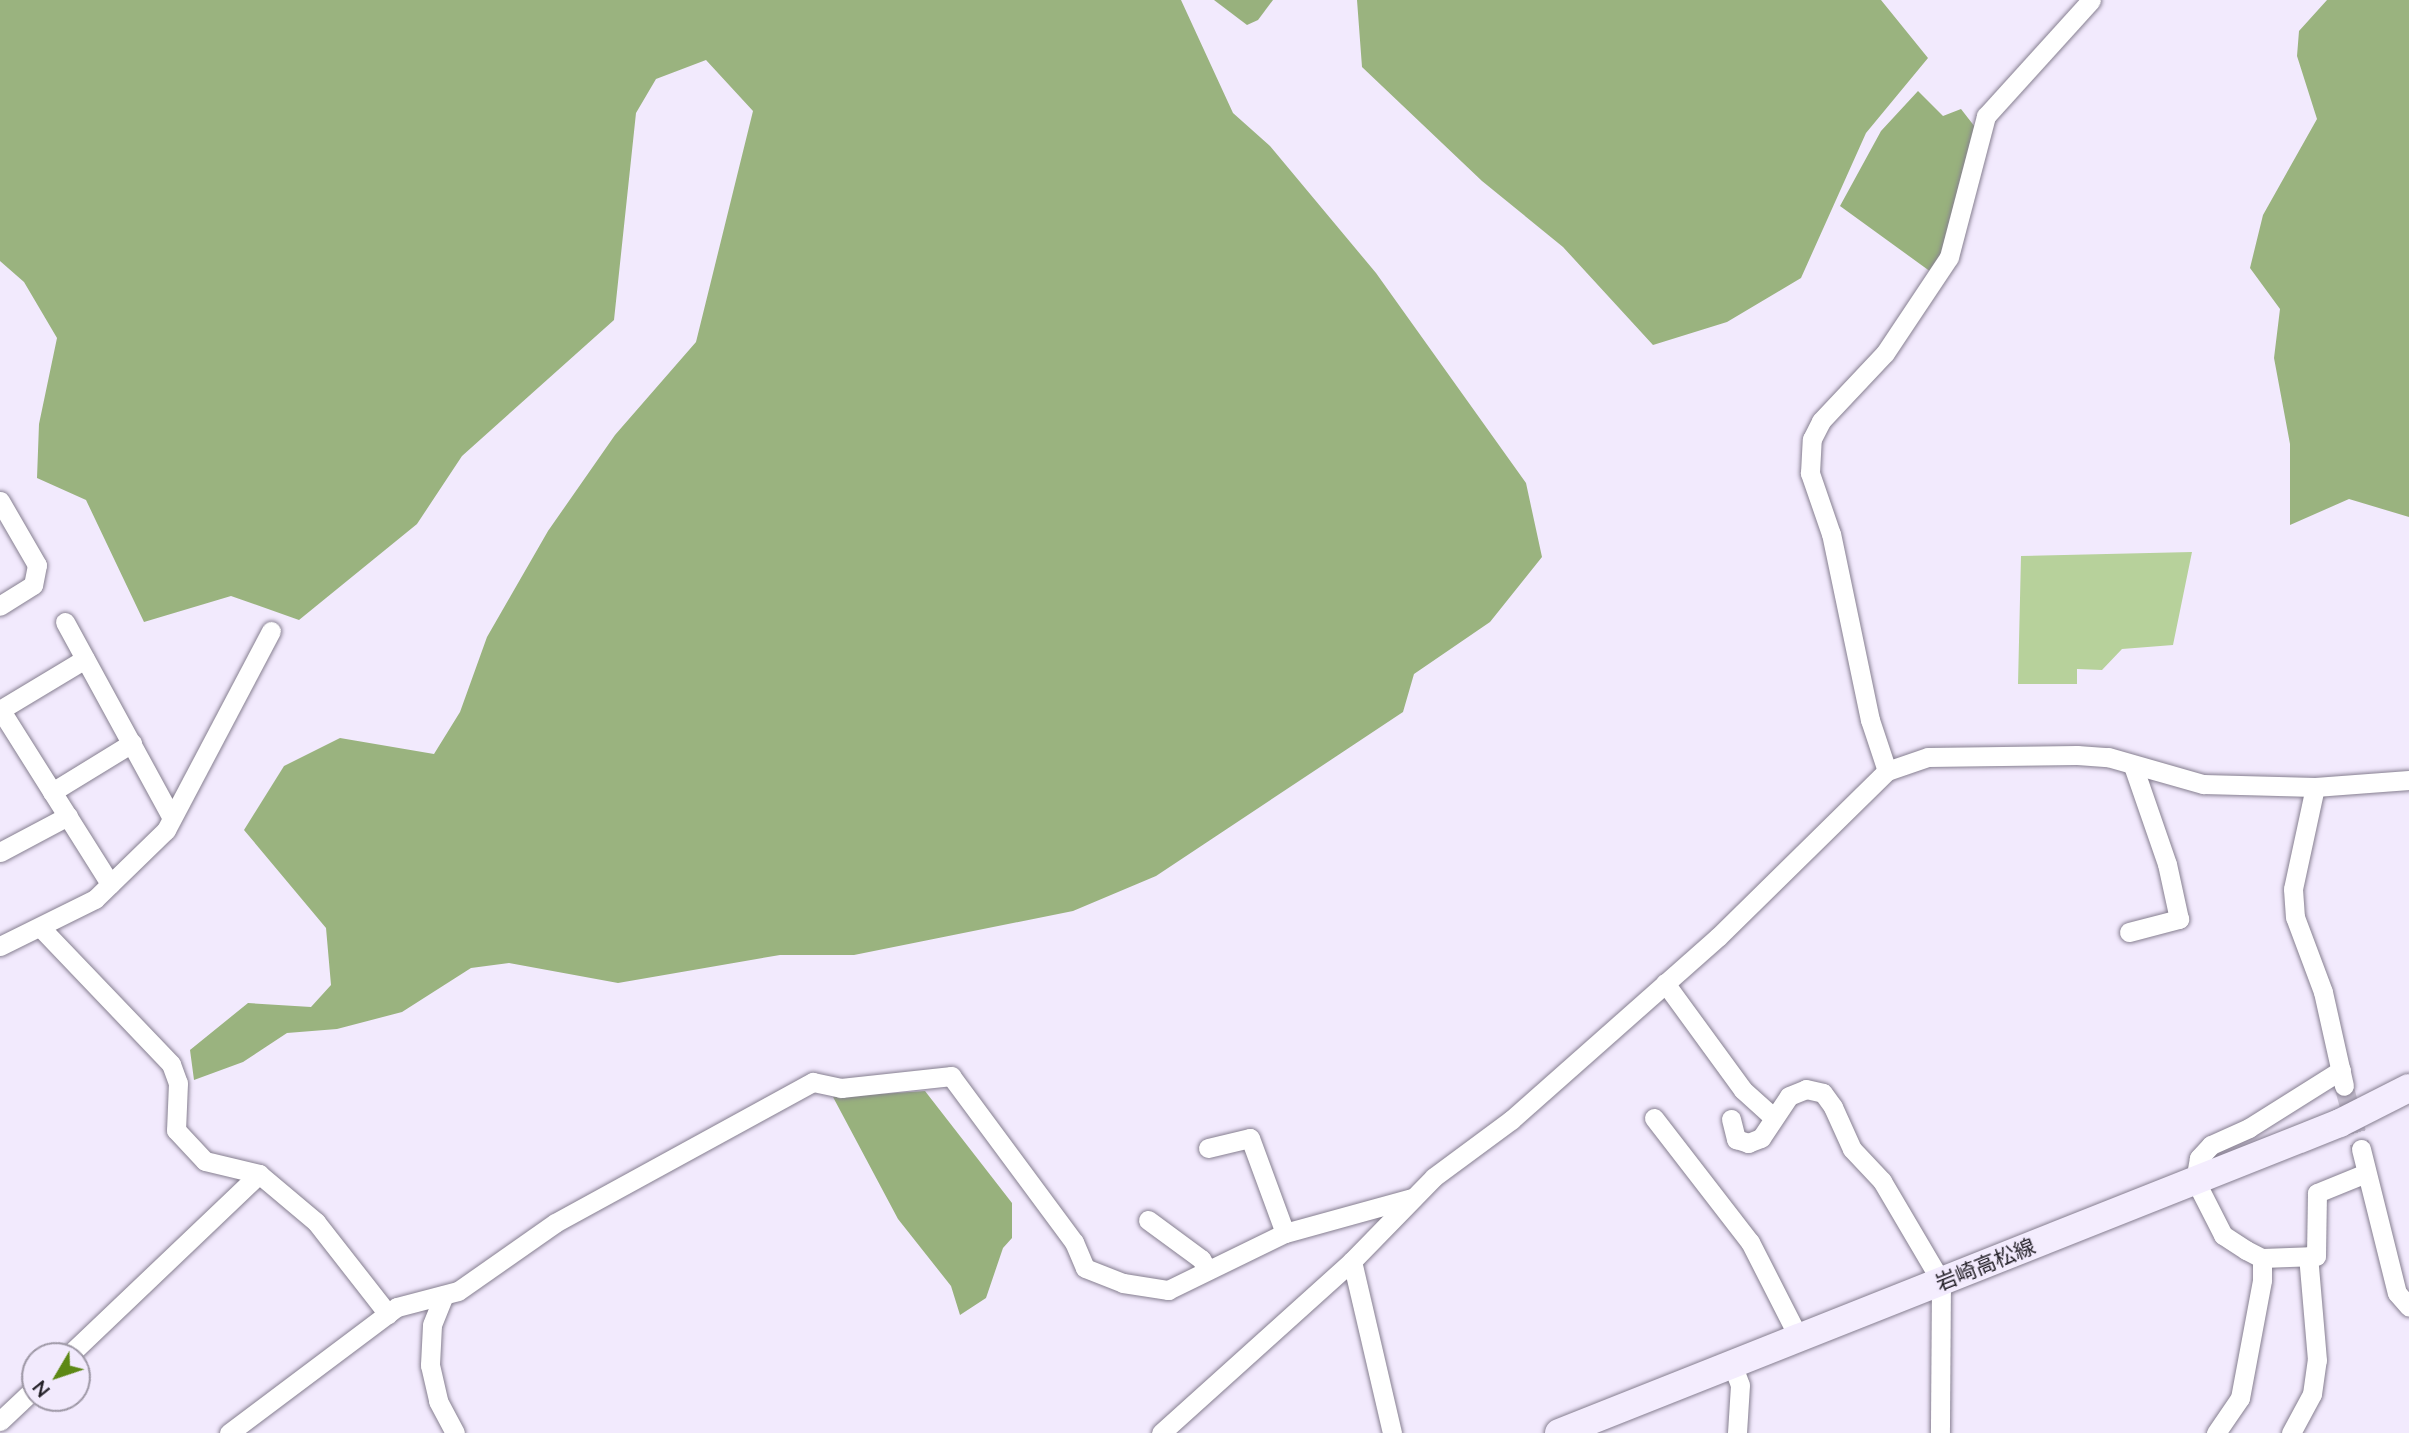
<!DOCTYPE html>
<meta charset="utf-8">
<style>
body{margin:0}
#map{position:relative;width:2409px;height:1433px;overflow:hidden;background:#f2eafd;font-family:Lato,"Noto Sans JP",sans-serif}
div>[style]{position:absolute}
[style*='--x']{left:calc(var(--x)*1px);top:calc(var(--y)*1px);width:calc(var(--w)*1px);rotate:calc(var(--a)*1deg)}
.green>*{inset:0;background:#b7d19b}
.forest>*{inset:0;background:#9ab37f}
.water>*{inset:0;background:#98b17d}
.minor-tunnel>*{height:19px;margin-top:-9.5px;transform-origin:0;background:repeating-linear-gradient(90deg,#c8c1d2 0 19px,transparent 0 29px)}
.roads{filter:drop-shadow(0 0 2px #867f90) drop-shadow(0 0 2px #867f90)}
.minor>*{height:19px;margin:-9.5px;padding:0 9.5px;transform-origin:9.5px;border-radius:9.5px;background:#fff}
.secondary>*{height:28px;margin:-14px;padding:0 14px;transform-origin:14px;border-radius:14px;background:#f4edfe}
span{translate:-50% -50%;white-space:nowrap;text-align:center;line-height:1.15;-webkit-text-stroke:5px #f2eafd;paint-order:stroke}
.street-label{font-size:21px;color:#201d24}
.north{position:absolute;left:21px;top:1342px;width:70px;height:70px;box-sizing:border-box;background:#f2eafd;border:2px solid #9e98a6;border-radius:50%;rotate:231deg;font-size:19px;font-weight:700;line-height:28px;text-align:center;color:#201d24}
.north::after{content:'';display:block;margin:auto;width:24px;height:32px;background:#5d8815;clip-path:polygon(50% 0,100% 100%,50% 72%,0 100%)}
</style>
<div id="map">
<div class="green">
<div style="clip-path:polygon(2192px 552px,2173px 645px,2122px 649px,2102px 670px,2077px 669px,2077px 684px,2018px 684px,2021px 556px)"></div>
</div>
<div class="forest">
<div style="clip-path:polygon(0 0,1181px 0,1233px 113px,1270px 146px,1376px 273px,1526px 483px,1542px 557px,1490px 622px,1414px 674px,1403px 712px,1156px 876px,1073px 911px,854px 955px,780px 955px,618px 983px,509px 963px,471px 968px,402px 1012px,337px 1029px,287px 1033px,243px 1062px,194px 1080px,190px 1050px,248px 1003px,311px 1007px,331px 985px,326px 928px,244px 830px,284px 766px,340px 738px,434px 754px,460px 712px,487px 637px,548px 531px,615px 435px,696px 342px,753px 111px,706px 60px,656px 79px,636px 113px,614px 320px,462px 456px,417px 524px,299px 620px,231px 596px,144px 622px,86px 500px,37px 478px,39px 424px,57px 338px,24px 282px,0 261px)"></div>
<div style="clip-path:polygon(1357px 0,1881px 0,1928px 58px,1866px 133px,1801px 278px,1727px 322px,1653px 345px,1563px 247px,1482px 181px,1362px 67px)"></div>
<div style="clip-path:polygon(2327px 0,2409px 0,2409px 517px,2349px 499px,2290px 525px,2290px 444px,2274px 358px,2280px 309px,2250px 268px,2263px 215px,2317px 119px,2297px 56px,2299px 31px)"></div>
</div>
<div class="water">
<div style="clip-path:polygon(1214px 0,1273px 0,1258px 20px,1247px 25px)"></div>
<div style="clip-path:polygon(1918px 91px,1943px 116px,1961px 109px,1975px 127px,1947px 247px,1931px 272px,1840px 206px,1881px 131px)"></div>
<div style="clip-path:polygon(925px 1091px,1012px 1203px,1012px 1238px,1003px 1248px,986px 1298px,960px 1315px,951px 1286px,898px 1219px,833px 1097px)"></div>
</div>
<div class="minor-tunnel">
<div style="--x:2344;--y:1086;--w:65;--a:74.9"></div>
</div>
<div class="roads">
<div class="minor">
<div style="--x:0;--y:501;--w:74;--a:60"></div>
<div style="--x:37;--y:565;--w:20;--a:101"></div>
<div style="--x:33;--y:585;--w:39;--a:148"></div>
<div style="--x:65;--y:622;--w:223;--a:61.4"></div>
<div style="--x:0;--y:709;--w:207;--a:57.8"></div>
<div style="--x:0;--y:710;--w:99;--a:-31"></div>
<div style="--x:1887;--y:771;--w:54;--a:-108.4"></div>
<div style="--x:1870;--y:720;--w:190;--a:-101.8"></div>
<div style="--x:1831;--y:534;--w:65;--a:-109"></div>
<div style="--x:1810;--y:473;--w:34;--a:-87"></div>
<div style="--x:1812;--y:439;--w:20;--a:-63"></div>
<div style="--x:1821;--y:421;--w:93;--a:-46.7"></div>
<div style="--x:1885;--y:353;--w:115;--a:-56.3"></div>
<div style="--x:1949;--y:257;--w:146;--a:-75.3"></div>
<div style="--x:1986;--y:116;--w:156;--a:-47.8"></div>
<div style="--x:2315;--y:787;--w:104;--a:102.2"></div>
<div style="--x:2293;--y:889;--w:28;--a:86"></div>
<div style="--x:2295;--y:917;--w:80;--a:69.5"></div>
<div style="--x:2323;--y:992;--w:96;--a:77.4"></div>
<div style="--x:52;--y:792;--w:94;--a:-31.5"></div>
<div style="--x:0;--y:852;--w:77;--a:-27.9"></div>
<div style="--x:41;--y:928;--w:188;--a:46.3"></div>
<div style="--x:171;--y:1064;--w:20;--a:70"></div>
<div style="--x:178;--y:1083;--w:47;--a:92.4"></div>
<div style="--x:176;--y:1130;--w:42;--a:46.9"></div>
<div style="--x:205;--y:1161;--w:56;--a:13.5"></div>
<div style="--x:259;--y:1174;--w:75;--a:40.1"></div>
<div style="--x:316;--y:1222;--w:117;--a:52"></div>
<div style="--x:2129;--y:932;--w:52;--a:-14.6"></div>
<div style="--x:2179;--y:919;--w:56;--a:-102.3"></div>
<div style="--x:2167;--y:864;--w:104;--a:-109.1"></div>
<div style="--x:0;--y:946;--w:106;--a:-26.3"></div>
<div style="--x:95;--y:899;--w:99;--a:-44.2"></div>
<div style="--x:166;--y:830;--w:225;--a:-62.2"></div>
<div style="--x:1665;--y:983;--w:132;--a:53.9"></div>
<div style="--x:1743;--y:1090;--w:39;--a:42"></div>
<div style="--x:2341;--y:1070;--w:109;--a:147.8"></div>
<div style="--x:2249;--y:1128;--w:42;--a:155.9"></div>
<div style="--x:2211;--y:1145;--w:18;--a:133"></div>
<div style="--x:2199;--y:1158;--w:22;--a:100"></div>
<div style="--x:2195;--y:1180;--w:62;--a:63"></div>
<div style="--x:2223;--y:1235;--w:27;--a:33"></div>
<div style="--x:2246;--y:1250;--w:18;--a:27"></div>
<div style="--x:2262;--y:1258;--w:54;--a:-2.1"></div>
<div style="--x:2316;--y:1256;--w:63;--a:-89.1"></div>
<div style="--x:2317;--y:1193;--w:53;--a:-22.2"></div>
<div style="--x:1654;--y:1118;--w:157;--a:52.3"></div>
<div style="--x:1750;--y:1242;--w:108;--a:63"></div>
<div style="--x:1731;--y:1119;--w:21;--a:76"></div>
<div style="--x:1736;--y:1139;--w:13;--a:18"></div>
<div style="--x:1748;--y:1143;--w:14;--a:-21"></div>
<div style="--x:1761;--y:1138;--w:50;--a:-56.3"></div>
<div style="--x:1789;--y:1096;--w:18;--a:-22"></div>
<div style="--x:1806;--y:1089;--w:17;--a:13"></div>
<div style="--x:1823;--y:1093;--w:17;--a:54"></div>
<div style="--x:1833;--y:1107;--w:46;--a:65.7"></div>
<div style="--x:1852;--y:1149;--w:44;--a:46.8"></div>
<div style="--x:1882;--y:1181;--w:116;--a:59.5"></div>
<div style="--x:1941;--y:1281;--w:152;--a:90.4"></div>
<div style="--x:1208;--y:1148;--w:43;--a:-13.4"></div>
<div style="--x:1250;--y:1138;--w:101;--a:69.8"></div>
<div style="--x:2361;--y:1149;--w:148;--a:76"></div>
<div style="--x:2397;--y:1293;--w:18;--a:49"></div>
<div style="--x:1148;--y:1220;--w:66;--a:36.3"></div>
<div style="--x:1201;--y:1259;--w:13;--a:58"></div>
<div style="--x:1352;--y:1261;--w:177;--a:76.9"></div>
<div style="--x:444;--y:1295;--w:32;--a:112"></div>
<div style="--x:432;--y:1325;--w:40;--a:92.9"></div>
<div style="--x:430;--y:1365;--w:37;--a:77"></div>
<div style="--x:438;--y:1401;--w:36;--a:62"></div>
<div style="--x:68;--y:1356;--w:264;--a:-43.6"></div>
<div style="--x:1732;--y:1364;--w:22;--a:69"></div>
<div style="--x:1740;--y:1385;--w:48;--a:93.6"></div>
<div style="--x:0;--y:1421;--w:48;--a:-43.3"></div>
<div style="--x:229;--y:1433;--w:210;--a:-36.9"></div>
<div style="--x:397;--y:1307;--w:63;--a:-14.7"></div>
<div style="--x:458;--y:1291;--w:118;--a:-35"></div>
<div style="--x:555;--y:1223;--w:294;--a:-28.7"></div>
<div style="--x:813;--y:1082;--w:29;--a:12"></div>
<div style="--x:841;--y:1088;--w:111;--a:-6.2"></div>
<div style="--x:951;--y:1076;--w:207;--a:53.5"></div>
<div style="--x:1074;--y:1242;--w:28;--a:67"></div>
<div style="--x:1085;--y:1268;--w:41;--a:21.5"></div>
<div style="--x:1123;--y:1283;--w:46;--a:8.8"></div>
<div style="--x:1168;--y:1290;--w:130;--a:-26"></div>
<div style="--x:1285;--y:1233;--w:132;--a:-15.4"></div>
<div style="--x:1161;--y:1433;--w:257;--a:-42"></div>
<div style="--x:1352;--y:1261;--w:117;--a:-45.7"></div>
<div style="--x:1434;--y:1177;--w:96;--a:-36.5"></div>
<div style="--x:1511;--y:1120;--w:276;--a:-41.5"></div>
<div style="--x:1718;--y:937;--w:237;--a:-44.5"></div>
<div style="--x:1887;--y:771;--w:43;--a:-18.9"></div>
<div style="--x:1928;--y:757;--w:149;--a:-0.8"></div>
<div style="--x:2077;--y:755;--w:31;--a:4"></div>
<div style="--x:2108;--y:757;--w:99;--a:15.9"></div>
<div style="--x:2203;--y:784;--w:112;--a:1.5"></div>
<div style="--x:2315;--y:787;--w:94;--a:-4.3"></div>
<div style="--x:2216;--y:1433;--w:42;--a:-55.6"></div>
<div style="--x:2240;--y:1398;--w:120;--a:-79.4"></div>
<div style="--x:2262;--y:1280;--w:22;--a:-90"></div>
<div style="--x:2291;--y:1433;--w:44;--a:-61.7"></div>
<div style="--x:2312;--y:1394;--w:34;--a:-82"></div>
<div style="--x:2317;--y:1360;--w:104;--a:-94.9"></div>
</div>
<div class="secondary">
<div style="--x:1559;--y:1433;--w:840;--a:-21.65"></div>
<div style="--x:2340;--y:1123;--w:77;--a:-26.9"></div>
</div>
</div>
<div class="street-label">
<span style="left:1985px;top:1264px;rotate:-22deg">岩崎高松線</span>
</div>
<div class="north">N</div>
</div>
